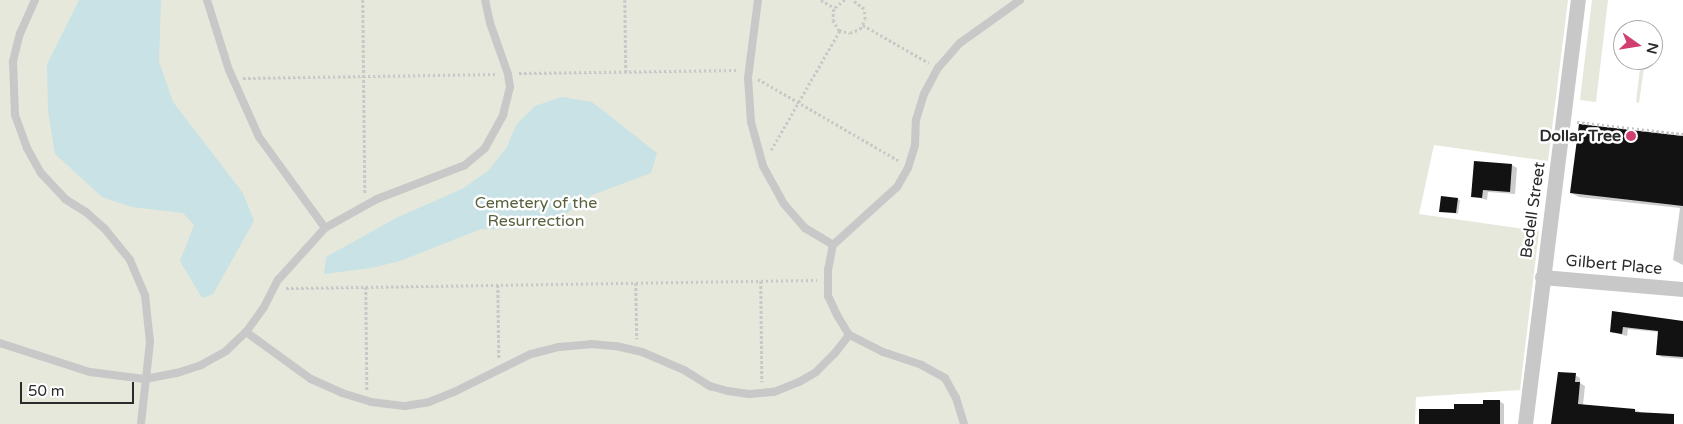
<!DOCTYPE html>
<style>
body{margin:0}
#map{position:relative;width:1683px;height:424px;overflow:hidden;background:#fff;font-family:"Varela Round",sans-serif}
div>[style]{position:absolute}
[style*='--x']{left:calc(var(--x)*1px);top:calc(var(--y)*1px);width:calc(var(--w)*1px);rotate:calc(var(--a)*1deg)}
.green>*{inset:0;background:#e5e8da}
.water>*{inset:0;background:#c8e2e6}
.shadow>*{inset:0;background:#0003}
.building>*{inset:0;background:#121212}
.path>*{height:2.5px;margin-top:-1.25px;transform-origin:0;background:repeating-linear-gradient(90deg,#c8c8c8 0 2.5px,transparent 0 5px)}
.lane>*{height:8px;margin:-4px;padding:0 4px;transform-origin:4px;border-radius:4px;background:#c8c8c8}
.street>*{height:15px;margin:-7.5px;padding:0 7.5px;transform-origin:7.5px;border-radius:7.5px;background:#c8c8c8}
.dots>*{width:14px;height:14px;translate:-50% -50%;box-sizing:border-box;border:2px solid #fff;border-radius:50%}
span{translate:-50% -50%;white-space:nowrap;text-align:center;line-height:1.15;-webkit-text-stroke:5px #fff;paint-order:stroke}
.poi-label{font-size:16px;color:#2b2b2b;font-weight:700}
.right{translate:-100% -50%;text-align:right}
.park-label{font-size:16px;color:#58623e}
.street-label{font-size:16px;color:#2b2b2b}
.north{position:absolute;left:1613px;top:20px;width:50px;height:50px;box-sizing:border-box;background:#fff;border:1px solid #aaa;border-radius:50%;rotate:103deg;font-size:14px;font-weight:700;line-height:20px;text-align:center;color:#2b2b2b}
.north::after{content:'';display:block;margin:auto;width:18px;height:22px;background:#d13f71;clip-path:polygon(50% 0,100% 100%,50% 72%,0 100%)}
.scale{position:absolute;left:20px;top:382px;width:114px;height:22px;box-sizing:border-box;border:2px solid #2b2b2b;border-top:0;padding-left:6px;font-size:15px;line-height:18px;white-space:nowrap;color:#2b2b2b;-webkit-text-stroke:4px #fff;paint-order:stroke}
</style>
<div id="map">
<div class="green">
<div style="clip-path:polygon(0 0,1568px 0,1548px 161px,1434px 145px,1419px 214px,1539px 231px,1520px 390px,1416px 397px,1415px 424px,0 424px)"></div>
<div style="clip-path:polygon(1592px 0,1608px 0,1596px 102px,1580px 100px)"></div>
<div style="clip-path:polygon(1641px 60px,1645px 60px,1639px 103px,1636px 102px)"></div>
</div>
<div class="water">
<div style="clip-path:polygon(79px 0,161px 0,159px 61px,173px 102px,243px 193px,254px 221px,213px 294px,202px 298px,180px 261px,194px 225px,183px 213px,132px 207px,102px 197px,55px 154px,48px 111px,47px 64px)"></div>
<div style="clip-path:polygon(562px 97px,592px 102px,657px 153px,651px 173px,592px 195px,546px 228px,481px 229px,400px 261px,371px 268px,324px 274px,326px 257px,396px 218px,462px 189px,488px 171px,507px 147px,516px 125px,535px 106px)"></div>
</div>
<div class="shadow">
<div style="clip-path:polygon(1683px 137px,1683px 265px,1673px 260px,1680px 208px,1579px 197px,1571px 193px)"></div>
<div style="clip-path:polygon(1512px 165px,1517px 168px,1515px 194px,1488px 192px,1487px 200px,1472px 196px)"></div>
<div style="clip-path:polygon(1457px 199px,1460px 200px,1458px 214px,1440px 211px)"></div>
<div style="clip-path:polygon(1613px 312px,1683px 322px,1683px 359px,1662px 357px,1657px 354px,1659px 332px,1628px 329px,1627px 336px,1611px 332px)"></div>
<div style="clip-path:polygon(1575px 375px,1580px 378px,1580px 383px,1585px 386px,1583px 405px,1635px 410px,1671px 424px,1553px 424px)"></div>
<div style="clip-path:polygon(1499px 401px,1504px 404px,1504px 424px,1420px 424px,1456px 410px)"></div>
</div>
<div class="building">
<div style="clip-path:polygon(1579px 124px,1683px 136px,1683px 206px,1570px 193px)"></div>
<div style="clip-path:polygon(1474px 161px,1512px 164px,1510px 192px,1483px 190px,1482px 198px,1471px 197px)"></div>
<div style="clip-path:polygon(1441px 196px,1458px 198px,1456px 213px,1439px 212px)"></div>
<div style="clip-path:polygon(1612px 311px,1683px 321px,1683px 357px,1656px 355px,1658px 331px,1623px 327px,1622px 334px,1610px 332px)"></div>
<div style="clip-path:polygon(1558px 372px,1576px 373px,1575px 382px,1580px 382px,1578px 404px,1635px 409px,1635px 412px,1674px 414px,1674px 424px,1551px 424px)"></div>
<div style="clip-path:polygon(1483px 400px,1500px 400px,1500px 424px,1419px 424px,1419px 409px,1454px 409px,1454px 404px,1483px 404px)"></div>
</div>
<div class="path">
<div style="--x:363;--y:0;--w:193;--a:89.4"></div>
<div style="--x:625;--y:0;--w:72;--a:89.2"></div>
<div style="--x:821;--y:0;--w:16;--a:30"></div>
<div style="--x:845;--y:0;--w:14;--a:141"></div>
<div style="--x:834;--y:9;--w:11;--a:95"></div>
<div style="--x:833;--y:20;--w:12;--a:59"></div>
<div style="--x:839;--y:30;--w:11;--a:15"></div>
<div style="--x:850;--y:33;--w:11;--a:-22"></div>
<div style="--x:860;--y:29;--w:11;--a:-63"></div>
<div style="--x:865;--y:19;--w:10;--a:-96"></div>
<div style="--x:864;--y:9;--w:15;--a:-143"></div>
<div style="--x:863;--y:25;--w:76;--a:29.9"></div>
<div style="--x:519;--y:73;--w:220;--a:-0.8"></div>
<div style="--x:243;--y:78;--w:255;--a:-0.9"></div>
<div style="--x:758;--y:79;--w:162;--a:30.1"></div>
<div style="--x:1577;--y:122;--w:107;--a:6.5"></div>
<div style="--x:771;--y:150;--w:138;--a:-60.1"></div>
<div style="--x:761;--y:281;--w:101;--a:89.4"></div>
<div style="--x:636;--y:283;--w:56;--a:89"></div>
<div style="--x:498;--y:285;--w:73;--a:89.2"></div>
<div style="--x:366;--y:287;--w:103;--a:89.4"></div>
<div style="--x:286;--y:288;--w:531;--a:-0.86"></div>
</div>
<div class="lane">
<div style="--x:35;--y:0;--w:36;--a:114"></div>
<div style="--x:20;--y:33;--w:30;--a:104"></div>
<div style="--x:13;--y:62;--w:53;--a:87.8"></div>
<div style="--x:15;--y:115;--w:35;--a:70"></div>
<div style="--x:27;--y:148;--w:29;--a:61"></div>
<div style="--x:41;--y:173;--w:35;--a:47"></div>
<div style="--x:65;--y:199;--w:25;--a:32"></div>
<div style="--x:86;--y:212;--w:25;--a:42"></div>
<div style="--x:105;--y:229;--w:40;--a:51"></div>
<div style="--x:130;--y:260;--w:38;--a:67"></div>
<div style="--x:145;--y:295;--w:47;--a:83.9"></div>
<div style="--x:150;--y:342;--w:82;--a:96.3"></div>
<div style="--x:207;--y:0;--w:73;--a:72.6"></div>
<div style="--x:229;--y:70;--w:73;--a:65.9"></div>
<div style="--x:259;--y:137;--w:112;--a:54"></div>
<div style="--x:758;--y:0;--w:79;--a:97.3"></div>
<div style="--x:748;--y:78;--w:44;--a:86.1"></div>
<div style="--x:751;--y:122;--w:46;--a:74.7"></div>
<div style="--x:763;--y:166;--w:43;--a:61.1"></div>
<div style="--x:784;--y:204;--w:32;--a:49"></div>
<div style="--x:805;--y:228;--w:33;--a:31"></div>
<div style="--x:246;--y:332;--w:80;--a:35.9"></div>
<div style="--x:311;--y:379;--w:34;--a:24"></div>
<div style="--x:342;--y:393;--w:30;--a:17"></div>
<div style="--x:371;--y:402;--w:34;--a:7"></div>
<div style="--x:405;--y:406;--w:24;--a:-9"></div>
<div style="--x:429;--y:402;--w:27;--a:-22"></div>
<div style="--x:454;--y:392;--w:86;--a:-26.3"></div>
<div style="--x:531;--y:354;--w:29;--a:-14"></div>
<div style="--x:559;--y:347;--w:32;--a:-5"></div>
<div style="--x:591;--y:344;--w:25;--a:5"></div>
<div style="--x:616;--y:346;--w:27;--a:13"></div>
<div style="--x:642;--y:352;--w:46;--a:23.2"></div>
<div style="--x:684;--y:370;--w:31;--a:32"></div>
<div style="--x:710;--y:386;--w:19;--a:16"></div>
<div style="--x:728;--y:391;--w:21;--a:8"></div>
<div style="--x:749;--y:394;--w:25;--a:-5"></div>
<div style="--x:774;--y:392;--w:27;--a:-22"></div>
<div style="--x:799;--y:382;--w:20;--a:-30"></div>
<div style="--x:816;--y:372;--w:27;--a:-45"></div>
<div style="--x:835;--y:353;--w:23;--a:-52"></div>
<div style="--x:0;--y:343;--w:95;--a:17.9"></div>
<div style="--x:90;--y:372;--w:55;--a:7.3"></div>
<div style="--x:145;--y:379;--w:33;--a:-11"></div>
<div style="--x:177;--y:373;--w:25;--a:-18"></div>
<div style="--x:201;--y:365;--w:29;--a:-29"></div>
<div style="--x:226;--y:351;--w:28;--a:-44"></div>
<div style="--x:246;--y:332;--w:31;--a:-54"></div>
<div style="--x:264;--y:307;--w:30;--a:-63"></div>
<div style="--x:278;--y:280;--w:70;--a:-47.9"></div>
<div style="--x:325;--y:228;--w:60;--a:-29.1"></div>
<div style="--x:377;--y:199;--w:94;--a:-21.1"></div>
<div style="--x:465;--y:165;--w:26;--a:-40"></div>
<div style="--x:485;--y:148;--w:38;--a:-61"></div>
<div style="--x:503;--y:115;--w:29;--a:-76"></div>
<div style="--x:510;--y:87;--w:13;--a:-99"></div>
<div style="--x:508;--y:74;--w:54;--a:-109.4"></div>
<div style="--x:490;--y:23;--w:24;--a:-102"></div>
<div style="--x:964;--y:424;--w:27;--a:-107"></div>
<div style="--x:956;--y:398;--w:23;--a:-119"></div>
<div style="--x:945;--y:378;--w:26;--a:-151"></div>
<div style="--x:922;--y:365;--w:41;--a:-161.6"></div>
<div style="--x:883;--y:352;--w:38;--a:-153"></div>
<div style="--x:849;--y:335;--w:23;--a:-121"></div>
<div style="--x:837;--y:315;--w:21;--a:-115"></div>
<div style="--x:828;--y:296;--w:26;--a:-90"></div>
<div style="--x:828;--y:270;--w:25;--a:-79"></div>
<div style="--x:833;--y:245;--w:86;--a:-42.2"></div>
<div style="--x:897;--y:187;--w:22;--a:-60"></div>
<div style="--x:908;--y:168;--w:24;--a:-73"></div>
<div style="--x:915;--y:145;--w:25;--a:-88"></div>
<div style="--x:916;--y:120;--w:27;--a:-73"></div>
<div style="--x:924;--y:94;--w:30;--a:-62"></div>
<div style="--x:938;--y:68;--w:33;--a:-49"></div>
<div style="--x:960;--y:43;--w:74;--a:-35.6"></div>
</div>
<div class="street">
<div style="--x:1542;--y:277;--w:142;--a:4.9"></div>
<div style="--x:1525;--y:424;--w:427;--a:-82.9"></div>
</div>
<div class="dots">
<div style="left:1631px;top:136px;background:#d13f71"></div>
</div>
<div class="poi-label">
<span class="right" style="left:1621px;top:136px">Dollar Tree</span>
</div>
<div class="park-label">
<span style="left:536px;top:212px">Cemetery of the<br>Resurrection</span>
</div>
<div class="street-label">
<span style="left:1533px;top:210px;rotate:-82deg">Bedell Street</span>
<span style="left:1614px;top:265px;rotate:5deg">Gilbert Place</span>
</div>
<div class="north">N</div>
<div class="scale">50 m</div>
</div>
